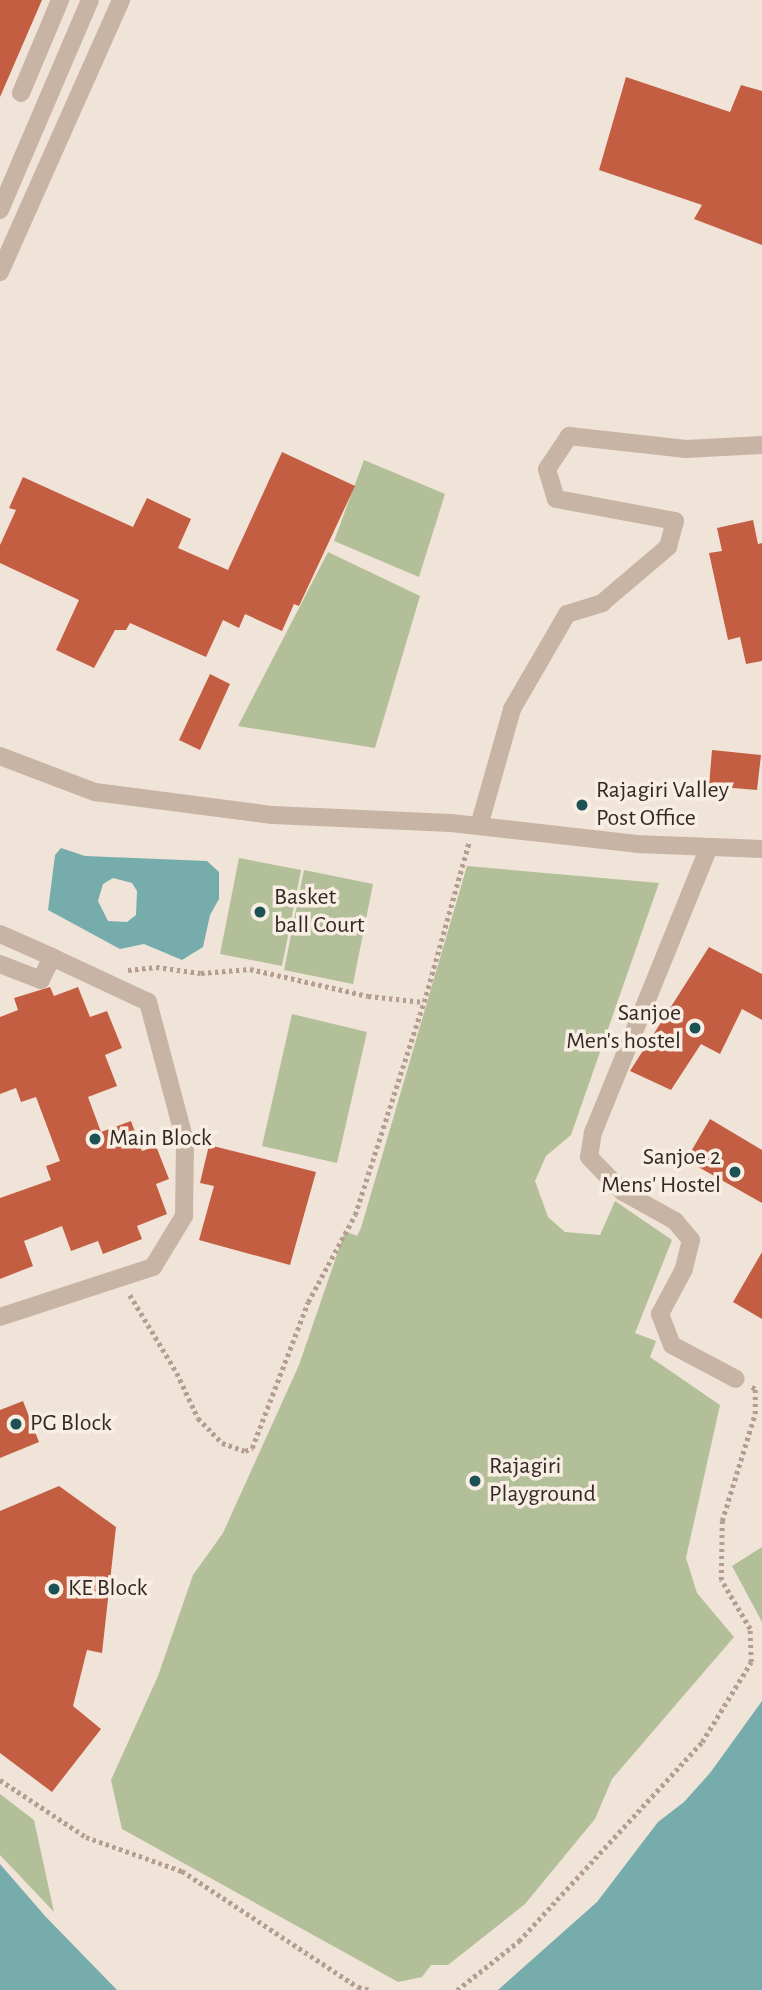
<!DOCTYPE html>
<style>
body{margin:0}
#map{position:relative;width:762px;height:1990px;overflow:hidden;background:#f0e4d8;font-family:"Alegreya Sans",sans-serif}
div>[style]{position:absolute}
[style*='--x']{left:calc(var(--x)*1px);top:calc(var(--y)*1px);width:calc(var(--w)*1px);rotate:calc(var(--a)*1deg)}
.green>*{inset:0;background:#b3bf98}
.water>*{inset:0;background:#77acad}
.building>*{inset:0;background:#c45e42}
.path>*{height:4.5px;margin-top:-2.25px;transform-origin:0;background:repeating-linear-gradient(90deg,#b49e8f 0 3.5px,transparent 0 7px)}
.minor>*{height:18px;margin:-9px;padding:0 9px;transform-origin:9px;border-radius:9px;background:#c8b4a4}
.dots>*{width:19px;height:19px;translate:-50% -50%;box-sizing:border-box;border:4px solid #f8eee4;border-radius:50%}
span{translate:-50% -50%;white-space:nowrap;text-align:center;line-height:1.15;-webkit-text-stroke:7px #f8eee4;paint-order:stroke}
.poi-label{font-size:24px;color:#332a26}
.left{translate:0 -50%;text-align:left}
.right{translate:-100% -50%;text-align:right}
</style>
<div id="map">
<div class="green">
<div style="clip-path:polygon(364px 460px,445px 494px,419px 577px,334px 541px)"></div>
<div style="clip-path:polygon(328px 552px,420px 596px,375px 748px,238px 726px)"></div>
<div style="clip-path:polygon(239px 858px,301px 870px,282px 966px,220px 954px)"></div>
<div style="clip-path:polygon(467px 866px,659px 883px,571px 1135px,546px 1156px,535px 1181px,548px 1217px,565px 1232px,600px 1235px,615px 1201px,672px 1240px,635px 1333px,656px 1341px,650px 1357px,720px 1405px,686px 1558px,697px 1593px,734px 1637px,612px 1779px,595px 1819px,525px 1904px,448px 1965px,431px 1965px,422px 1977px,398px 1982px,122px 1829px,111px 1780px,158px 1676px,193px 1575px,223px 1533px,299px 1365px,345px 1231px,357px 1236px,361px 1228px)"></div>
<div style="clip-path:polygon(304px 870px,373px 884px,353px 984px,284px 970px)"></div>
<div style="clip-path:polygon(292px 1014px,367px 1032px,337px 1163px,262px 1146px)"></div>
<div style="clip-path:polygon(762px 1547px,762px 1622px,732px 1566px)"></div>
<div style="clip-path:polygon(0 1794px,34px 1820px,54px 1912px,0 1855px)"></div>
</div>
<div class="water">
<div style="clip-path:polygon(evenodd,61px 848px,85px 856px,207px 861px,219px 872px,219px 899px,210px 915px,203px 947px,182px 960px,144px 944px,120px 949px,48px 910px,55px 855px,61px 848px,113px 878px,132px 883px,137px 891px,136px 915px,127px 922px,108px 921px,98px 901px,103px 884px,113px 878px)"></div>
<div style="clip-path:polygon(762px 1701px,762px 1990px,498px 1990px,597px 1902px,658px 1822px,684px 1802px,710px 1773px)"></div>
<div style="clip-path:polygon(0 1864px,45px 1916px,117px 1990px,0 1990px)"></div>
</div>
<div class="building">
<div style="clip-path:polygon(0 0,42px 0,0 97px)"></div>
<div style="clip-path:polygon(626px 77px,730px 112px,741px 85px,762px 91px,762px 245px,694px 219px,702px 205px,599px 170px)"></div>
<div style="clip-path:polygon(282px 452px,355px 486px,299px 606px,294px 604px,282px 631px,245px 614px,239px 628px,223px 620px,206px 657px,130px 623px,126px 630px,115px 630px,94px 668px,56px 650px,79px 600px,0 563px,0 545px,16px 510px,9px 508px,23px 477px,133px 527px,147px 498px,191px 519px,178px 548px,228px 570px)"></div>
<div style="clip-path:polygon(753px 520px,758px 544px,762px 543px,762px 661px,746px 664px,740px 637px,728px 640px,709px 553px,722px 551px,717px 528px)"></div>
<div style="clip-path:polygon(210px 674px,230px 684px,200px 750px,179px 740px)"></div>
<div style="clip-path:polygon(712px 750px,761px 755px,757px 790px,709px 786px)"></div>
<div style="clip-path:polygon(709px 947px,762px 974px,762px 1020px,742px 1009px,720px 1054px,701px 1044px,671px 1090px,630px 1071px)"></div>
<div style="clip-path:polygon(50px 987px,54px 996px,78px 987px,90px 1017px,107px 1011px,122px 1048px,105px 1055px,117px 1086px,88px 1097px,101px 1132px,131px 1121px,142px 1151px,156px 1146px,169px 1179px,156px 1184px,167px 1214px,137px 1226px,142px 1239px,103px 1254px,98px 1241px,71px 1251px,62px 1226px,24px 1241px,33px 1266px,0 1279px,0 1198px,51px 1180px,46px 1166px,60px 1161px,36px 1097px,21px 1102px,16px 1088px,0 1094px,0 1017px,18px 1010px,14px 998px)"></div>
<div style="clip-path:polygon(710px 1119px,762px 1150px,762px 1203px,686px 1160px)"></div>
<div style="clip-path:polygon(209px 1145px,316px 1172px,290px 1265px,199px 1240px,214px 1186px,200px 1183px)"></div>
<div style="clip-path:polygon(762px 1252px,762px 1319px,733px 1302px)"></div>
<div style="clip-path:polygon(23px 1401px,39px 1442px,0 1458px,0 1410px)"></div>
<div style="clip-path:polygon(59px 1486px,116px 1527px,102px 1653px,87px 1650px,73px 1706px,101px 1729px,52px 1792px,0 1753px,0 1511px)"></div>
</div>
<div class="path">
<div style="--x:128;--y:970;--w:28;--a:-6"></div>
<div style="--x:156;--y:967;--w:45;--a:7.6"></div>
<div style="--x:201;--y:973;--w:49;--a:-4.7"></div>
<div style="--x:250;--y:969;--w:121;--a:12.9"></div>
<div style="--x:368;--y:996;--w:56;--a:6.1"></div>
<div style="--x:424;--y:1002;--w:166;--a:-74.3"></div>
<div style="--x:130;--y:1295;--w:91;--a:58.9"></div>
<div style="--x:177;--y:1373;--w:50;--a:65"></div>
<div style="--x:198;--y:1418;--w:35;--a:46"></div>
<div style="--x:222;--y:1443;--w:24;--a:19"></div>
<div style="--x:245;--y:1451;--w:8;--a:-23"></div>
<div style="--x:252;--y:1448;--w:156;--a:-69"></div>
<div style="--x:308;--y:1302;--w:99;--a:-61.6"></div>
<div style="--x:355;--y:1215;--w:224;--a:-72.1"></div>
<div style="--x:0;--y:1780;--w:103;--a:33.5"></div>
<div style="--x:86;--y:1837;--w:102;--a:19.5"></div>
<div style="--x:182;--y:1871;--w:211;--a:33.4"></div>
<div style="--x:358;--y:1987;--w:12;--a:14"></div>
<div style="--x:457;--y:1990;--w:79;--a:-38.3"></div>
<div style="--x:519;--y:1941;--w:270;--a:-47.4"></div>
<div style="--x:702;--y:1742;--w:94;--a:-58.5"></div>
<div style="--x:751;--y:1662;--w:33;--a:-92"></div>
<div style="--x:750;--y:1629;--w:57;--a:-120.6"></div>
<div style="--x:721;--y:1580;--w:59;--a:-89"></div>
<div style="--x:722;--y:1521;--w:112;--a:-72.9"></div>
<div style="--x:755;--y:1414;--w:25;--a:-90"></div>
<div style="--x:755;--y:1389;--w:4;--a:-153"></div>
</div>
<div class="minor">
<div style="--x:21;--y:93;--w:101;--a:-67.2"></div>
<div style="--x:0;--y:210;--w:228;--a:-66.8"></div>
<div style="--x:0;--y:272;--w:298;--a:-66"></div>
<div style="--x:0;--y:756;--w:102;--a:20.8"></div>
<div style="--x:95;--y:792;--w:179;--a:7.4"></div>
<div style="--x:273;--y:815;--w:178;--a:2.6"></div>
<div style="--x:451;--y:823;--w:187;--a:6.4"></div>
<div style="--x:637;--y:844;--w:125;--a:2.3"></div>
<div style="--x:479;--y:826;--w:122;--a:-74.2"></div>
<div style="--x:512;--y:709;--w:110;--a:-59.9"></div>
<div style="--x:567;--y:614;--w:37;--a:-17"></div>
<div style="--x:602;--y:603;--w:87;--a:-40.3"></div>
<div style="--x:668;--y:547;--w:27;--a:-75"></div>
<div style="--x:675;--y:521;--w:121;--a:-169.5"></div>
<div style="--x:556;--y:499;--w:31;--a:-107"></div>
<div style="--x:547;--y:469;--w:40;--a:-56"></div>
<div style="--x:569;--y:436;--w:118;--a:6.3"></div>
<div style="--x:686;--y:449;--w:76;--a:-3"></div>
<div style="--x:709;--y:847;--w:308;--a:112.1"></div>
<div style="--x:593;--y:1132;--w:25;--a:99"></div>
<div style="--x:589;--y:1157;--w:49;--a:45.8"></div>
<div style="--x:623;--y:1192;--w:60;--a:29.1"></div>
<div style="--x:675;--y:1221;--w:25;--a:50"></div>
<div style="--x:691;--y:1240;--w:30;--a:104"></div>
<div style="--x:684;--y:1269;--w:51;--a:118.1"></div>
<div style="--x:660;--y:1314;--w:33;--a:69"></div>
<div style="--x:672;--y:1345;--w:72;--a:28"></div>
<div style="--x:0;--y:934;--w:57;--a:23.9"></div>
<div style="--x:52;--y:957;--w:25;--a:116"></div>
<div style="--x:41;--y:980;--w:44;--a:-158.7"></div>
<div style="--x:0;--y:1317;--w:161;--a:-18.1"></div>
<div style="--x:153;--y:1267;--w:60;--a:-58.7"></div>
<div style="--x:184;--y:1216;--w:75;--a:-89.2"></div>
<div style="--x:185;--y:1141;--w:144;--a:-104.9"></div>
<div style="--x:148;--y:1002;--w:106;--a:-154.9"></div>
</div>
<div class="dots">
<div style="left:582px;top:805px;background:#1c5254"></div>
<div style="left:260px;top:912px;background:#1c5254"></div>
<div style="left:695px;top:1028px;background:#1c5254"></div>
<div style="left:95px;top:1139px;background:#1c5254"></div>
<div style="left:735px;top:1172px;background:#1c5254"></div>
<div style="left:16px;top:1424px;background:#1c5254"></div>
<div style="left:475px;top:1481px;background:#1c5254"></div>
<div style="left:54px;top:1589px;background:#1c5254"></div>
</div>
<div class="poi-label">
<span class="left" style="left:596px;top:805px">Rajagiri Valley<br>Post Office</span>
<span class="left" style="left:274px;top:912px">Basket<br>ball Court</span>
<span class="right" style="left:681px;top:1028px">Sanjoe<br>Men's hostel</span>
<span class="left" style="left:109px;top:1139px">Main Block</span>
<span class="right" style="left:721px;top:1172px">Sanjoe 2<br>Mens' Hostel</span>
<span class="left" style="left:30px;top:1424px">PG Block</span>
<span class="left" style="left:489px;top:1481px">Rajagiri<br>Playground</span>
<span class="left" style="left:68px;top:1589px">KE Block</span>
</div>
</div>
